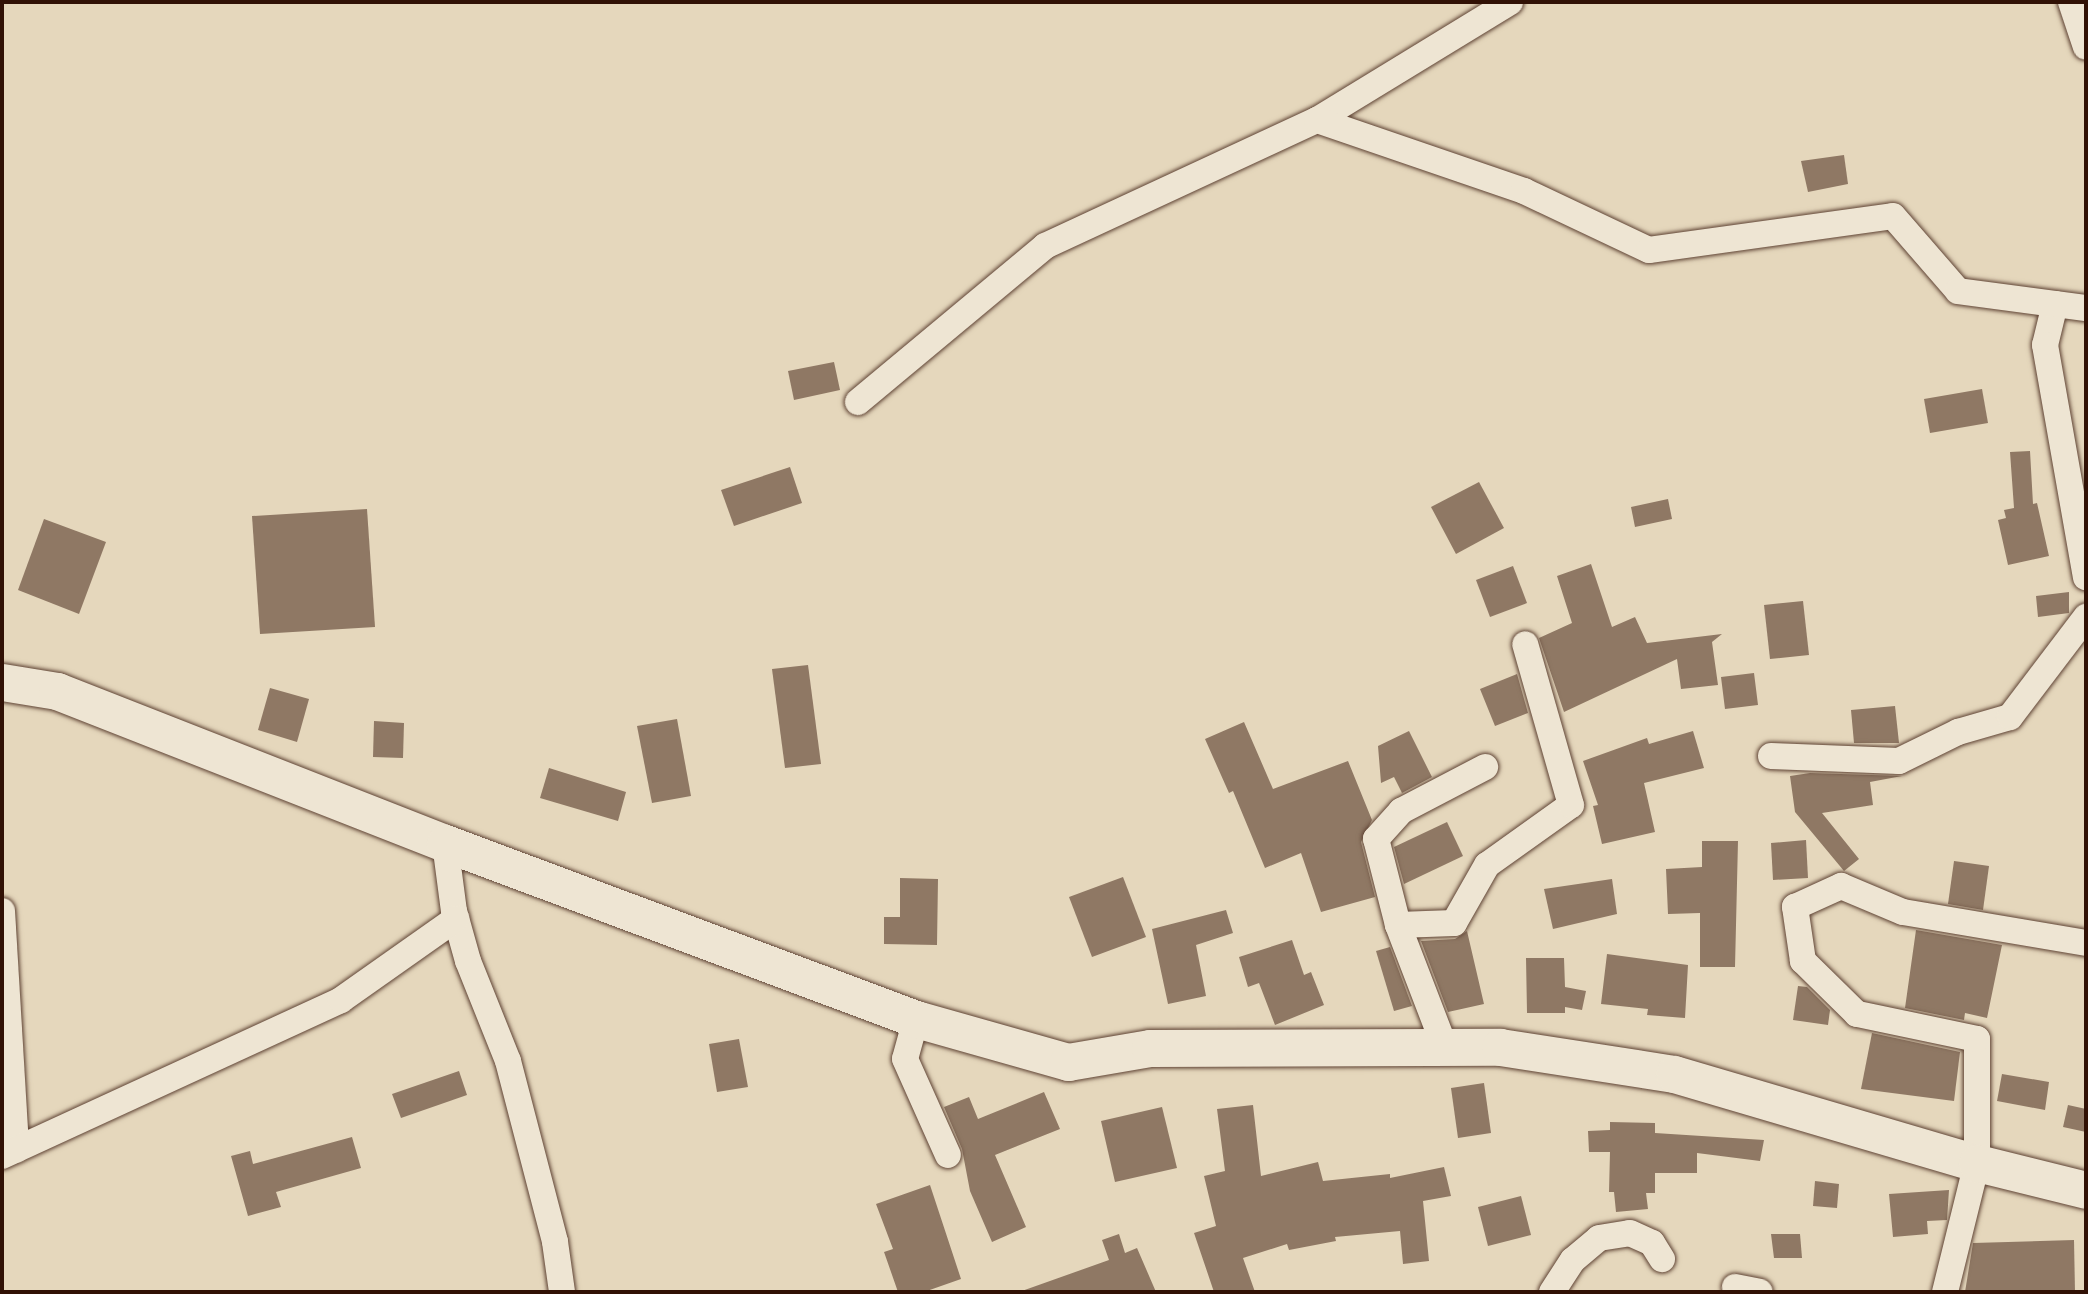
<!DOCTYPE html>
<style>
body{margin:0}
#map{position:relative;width:2088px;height:1294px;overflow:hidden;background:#e5d7bc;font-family:Vollkorn,serif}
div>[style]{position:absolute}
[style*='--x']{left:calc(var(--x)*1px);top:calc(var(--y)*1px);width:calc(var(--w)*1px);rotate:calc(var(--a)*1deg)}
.building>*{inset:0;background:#8f7864}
.roads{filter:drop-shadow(0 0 2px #5e4233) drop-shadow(0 0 2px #5e4233)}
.street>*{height:26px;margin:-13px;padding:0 13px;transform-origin:13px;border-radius:13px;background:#eee5d3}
.secondary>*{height:37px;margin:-18.5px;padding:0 18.5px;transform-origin:18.5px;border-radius:18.5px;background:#eee5d3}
span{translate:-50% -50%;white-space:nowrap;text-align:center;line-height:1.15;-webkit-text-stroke:7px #eee5d3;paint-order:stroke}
.frame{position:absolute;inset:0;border:4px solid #311105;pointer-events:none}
</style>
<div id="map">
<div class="building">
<div style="clip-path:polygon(1844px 155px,1848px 184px,1808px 192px,1801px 161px)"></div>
<div style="clip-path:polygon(834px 362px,840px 390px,794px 400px,788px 371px)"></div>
<div style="clip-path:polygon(1982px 389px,1988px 423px,1930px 433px,1924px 399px)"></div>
<div style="clip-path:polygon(2030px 451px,2033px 504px,2037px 503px,2049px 556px,2008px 565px,1998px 520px,2006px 518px,2004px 510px,2014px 508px,2010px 452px)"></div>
<div style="clip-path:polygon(790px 467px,802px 503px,734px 526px,721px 490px)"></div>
<div style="clip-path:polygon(1479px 482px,1504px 528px,1456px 554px,1431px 507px)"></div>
<div style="clip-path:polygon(1668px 499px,1672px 519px,1635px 527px,1631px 507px)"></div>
<div style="clip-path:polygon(367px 509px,375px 627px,260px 634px,252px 516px)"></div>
<div style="clip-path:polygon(44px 519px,106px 542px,79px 614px,18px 590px)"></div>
<div style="clip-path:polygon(1591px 564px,1612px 627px,1635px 617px,1647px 643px,1722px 634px,1712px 642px,1718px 685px,1681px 689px,1677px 659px,1564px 712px,1539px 638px,1572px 623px,1557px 576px)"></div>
<div style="clip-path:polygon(1513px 566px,1527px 603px,1490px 617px,1476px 580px)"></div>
<div style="clip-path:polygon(2069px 592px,2069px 613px,2038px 617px,2036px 596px)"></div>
<div style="clip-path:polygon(1803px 601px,1809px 655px,1770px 659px,1764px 605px)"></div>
<div style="clip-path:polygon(808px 665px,821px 764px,785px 768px,772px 669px)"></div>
<div style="clip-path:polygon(1754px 673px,1758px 705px,1725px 709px,1721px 677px)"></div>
<div style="clip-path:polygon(1517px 674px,1528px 713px,1495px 726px,1480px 689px)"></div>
<div style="clip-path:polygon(270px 688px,309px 699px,297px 742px,258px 730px)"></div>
<div style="clip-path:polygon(1895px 706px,1899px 743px,1854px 743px,1851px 710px)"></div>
<div style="clip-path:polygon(677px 719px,691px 796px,652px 803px,637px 726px)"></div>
<div style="clip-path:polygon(374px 721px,404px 723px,403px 758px,373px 757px)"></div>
<div style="clip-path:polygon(1244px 722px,1273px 789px,1348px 761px,1372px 820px,1361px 842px,1375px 897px,1321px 912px,1301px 853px,1265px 868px,1233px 791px,1229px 793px,1205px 739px)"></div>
<div style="clip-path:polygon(1409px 731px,1432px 777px,1402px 793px,1394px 777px,1381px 783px,1378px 746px)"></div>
<div style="clip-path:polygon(1693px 731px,1704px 768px,1644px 783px,1655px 832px,1602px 844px,1593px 806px,1598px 805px,1583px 761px,1647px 738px,1649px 744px)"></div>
<div style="clip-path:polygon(549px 768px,626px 792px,618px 821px,540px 798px)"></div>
<div style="clip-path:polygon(1810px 773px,1902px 776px,1870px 782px,1873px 805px,1822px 813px,1859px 859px,1844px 871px,1795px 812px,1790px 776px)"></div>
<div style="clip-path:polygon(1447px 822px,1463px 856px,1404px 884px,1394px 847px)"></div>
<div style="clip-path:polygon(1806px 840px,1808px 878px,1773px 880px,1771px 843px)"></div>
<div style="clip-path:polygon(1702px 841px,1738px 841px,1735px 967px,1700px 967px,1700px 913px,1668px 914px,1666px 869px,1702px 867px)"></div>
<div style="clip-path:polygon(1954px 861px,1989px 866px,1983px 910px,1948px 904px)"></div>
<div style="clip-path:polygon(1123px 877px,1146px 937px,1092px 957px,1069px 897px)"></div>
<div style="clip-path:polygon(900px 878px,938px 879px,937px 945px,884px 944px,884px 917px,900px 917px)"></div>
<div style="clip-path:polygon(1612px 879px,1617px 914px,1553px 929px,1544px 889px)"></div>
<div style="clip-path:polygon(1226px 910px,1233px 933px,1196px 945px,1206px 996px,1168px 1004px,1152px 929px)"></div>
<div style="clip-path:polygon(1916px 930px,2002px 945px,1987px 1018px,1965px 1013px,1964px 1020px,1905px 1008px)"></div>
<div style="clip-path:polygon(1467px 931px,1484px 1004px,1448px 1012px,1421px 941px,1455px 939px)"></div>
<div style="clip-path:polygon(1292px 940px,1304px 975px,1311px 972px,1324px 1005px,1275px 1025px,1259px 983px,1248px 987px,1239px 957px)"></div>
<div style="clip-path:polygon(1390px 947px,1412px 1006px,1394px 1011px,1376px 951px)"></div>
<div style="clip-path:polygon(1607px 954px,1688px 965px,1685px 1018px,1647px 1015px,1648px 1009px,1601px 1004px)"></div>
<div style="clip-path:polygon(1526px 958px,1564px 958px,1565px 987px,1586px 991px,1582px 1010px,1565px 1007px,1565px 1013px,1527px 1013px)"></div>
<div style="clip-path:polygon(1798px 986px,1807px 987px,1830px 1010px,1828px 1025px,1793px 1020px)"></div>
<div style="clip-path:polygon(1872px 1033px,1960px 1052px,1954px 1101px,1861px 1089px)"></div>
<div style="clip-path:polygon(739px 1039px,748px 1087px,717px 1092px,709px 1044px)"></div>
<div style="clip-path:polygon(459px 1071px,467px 1095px,401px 1118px,392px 1094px)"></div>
<div style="clip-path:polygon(2002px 1074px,2049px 1082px,2045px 1110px,1997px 1101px)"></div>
<div style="clip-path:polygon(1484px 1083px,1491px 1133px,1458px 1138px,1451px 1088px)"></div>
<div style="clip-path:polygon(1044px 1092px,1060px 1129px,995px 1155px,1026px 1227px,992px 1242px,970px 1191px,962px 1149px,944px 1107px,969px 1097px,978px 1119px)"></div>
<div style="clip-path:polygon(1253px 1105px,1261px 1176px,1318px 1162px,1323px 1181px,1390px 1174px,1390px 1178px,1444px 1167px,1451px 1196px,1423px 1201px,1429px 1261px,1403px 1264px,1400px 1231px,1335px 1237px,1336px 1241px,1289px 1250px,1287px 1244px,1243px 1258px,1255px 1292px,1214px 1292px,1194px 1233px,1216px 1226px,1204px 1176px,1225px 1171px,1217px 1109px)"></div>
<div style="clip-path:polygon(2068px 1105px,2086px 1109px,2086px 1132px,2063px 1127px)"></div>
<div style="clip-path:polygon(1162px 1107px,1177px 1168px,1115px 1182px,1101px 1121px)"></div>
<div style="clip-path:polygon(1610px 1122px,1655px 1123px,1655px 1133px,1764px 1140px,1760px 1161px,1697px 1153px,1697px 1173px,1655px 1173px,1655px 1193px,1646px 1193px,1648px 1209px,1616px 1212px,1614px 1192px,1609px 1192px,1610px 1152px,1589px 1152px,1588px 1131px,1610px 1130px)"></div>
<div style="clip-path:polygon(352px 1137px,361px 1168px,276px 1192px,281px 1207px,248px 1216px,231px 1156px,250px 1151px,253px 1164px)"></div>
<div style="clip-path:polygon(1815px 1181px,1839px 1184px,1837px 1208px,1813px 1206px)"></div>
<div style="clip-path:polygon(930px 1185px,961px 1279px,924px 1292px,898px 1292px,884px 1252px,893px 1249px,876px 1204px)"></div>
<div style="clip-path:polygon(1949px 1190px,1947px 1220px,1927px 1221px,1928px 1234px,1893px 1237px,1889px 1194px)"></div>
<div style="clip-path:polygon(1521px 1196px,1531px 1235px,1488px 1246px,1478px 1207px)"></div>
<div style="clip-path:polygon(1119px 1234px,1125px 1253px,1137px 1248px,1156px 1292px,1019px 1292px,1109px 1260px,1102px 1240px)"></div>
<div style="clip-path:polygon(1771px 1234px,1800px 1234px,1802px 1258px,1774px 1258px)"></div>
<div style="clip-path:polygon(2074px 1240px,2075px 1292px,1965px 1292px,1973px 1243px)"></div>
</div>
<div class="roads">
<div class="street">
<div style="--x:2071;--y:2;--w:47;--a:71.6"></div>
<div style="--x:1317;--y:120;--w:226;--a:-31.4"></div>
<div style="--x:2055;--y:304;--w:42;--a:103.7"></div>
<div style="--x:2045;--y:345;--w:236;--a:80"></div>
<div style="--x:858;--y:402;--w:244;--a:-39.8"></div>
<div style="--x:1045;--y:246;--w:300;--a:-24.9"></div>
<div style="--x:1317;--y:120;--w:219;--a:18.9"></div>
<div style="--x:1524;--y:191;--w:138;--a:25.3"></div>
<div style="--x:1649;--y:250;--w:246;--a:-7.9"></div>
<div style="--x:1893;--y:216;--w:99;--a:49.1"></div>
<div style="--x:1958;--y:291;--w:129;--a:7.6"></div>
<div style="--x:1771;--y:756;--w:128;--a:2.2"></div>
<div style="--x:1899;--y:761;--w:66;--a:-26.2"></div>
<div style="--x:1958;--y:732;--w:54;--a:-16.1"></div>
<div style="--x:2010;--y:717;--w:126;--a:-52.8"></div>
<div style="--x:445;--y:843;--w:69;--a:82.5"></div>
<div style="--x:454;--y:911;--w:52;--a:74.4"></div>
<div style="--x:468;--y:961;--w:108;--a:68.2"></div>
<div style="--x:508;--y:1061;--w:187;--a:75.4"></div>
<div style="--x:555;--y:1242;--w:50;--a:82"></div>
<div style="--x:2;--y:911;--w:239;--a:86.6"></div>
<div style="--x:1398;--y:925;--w:56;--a:-2"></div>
<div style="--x:1454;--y:923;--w:67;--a:-60.4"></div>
<div style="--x:1487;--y:865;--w:103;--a:-35.5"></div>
<div style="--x:1571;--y:805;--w:167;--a:-105.9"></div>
<div style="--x:916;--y:1019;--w:41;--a:105.4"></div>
<div style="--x:905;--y:1059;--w:105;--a:65.9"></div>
<div style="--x:1444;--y:1045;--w:129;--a:-111"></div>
<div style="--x:1398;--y:925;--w:89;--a:-104.3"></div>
<div style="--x:1376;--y:839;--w:38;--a:-48"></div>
<div style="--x:1401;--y:811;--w:95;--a:-27.6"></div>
<div style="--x:2;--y:1156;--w:373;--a:-24.7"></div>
<div style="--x:341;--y:1000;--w:141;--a:-35.2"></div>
<div style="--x:1735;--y:1287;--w:25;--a:11"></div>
<div style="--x:1552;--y:1292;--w:38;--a:-57"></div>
<div style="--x:1573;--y:1260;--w:34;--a:-40"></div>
<div style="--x:1599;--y:1238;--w:31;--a:-9"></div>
<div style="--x:1630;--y:1233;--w:24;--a:24"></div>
<div style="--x:1652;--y:1243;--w:19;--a:58"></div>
<div style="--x:1945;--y:1292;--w:133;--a:-76.1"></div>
<div style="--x:1977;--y:1163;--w:124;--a:-90"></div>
<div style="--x:1977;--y:1039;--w:123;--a:-168.2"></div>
<div style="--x:1857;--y:1014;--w:76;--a:-135.5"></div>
<div style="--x:1803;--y:961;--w:55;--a:-98.4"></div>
<div style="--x:1795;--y:907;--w:51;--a:-24.5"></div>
<div style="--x:1841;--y:886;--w:67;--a:22.8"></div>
<div style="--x:1903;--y:912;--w:186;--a:9.6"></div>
</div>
<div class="secondary">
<div style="--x:2;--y:682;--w:56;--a:9.3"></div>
<div style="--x:57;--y:691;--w:417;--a:21.4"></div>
<div style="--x:445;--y:843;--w:503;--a:20.49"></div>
<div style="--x:916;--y:1019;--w:158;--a:15.8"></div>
<div style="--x:1068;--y:1062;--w:83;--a:-9.7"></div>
<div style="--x:1150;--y:1048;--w:350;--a:-0.2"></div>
<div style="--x:1500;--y:1047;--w:176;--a:8.8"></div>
<div style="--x:1674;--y:1074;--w:316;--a:16.4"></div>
<div style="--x:1977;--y:1163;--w:112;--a:13.9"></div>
</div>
</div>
<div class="frame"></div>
</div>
